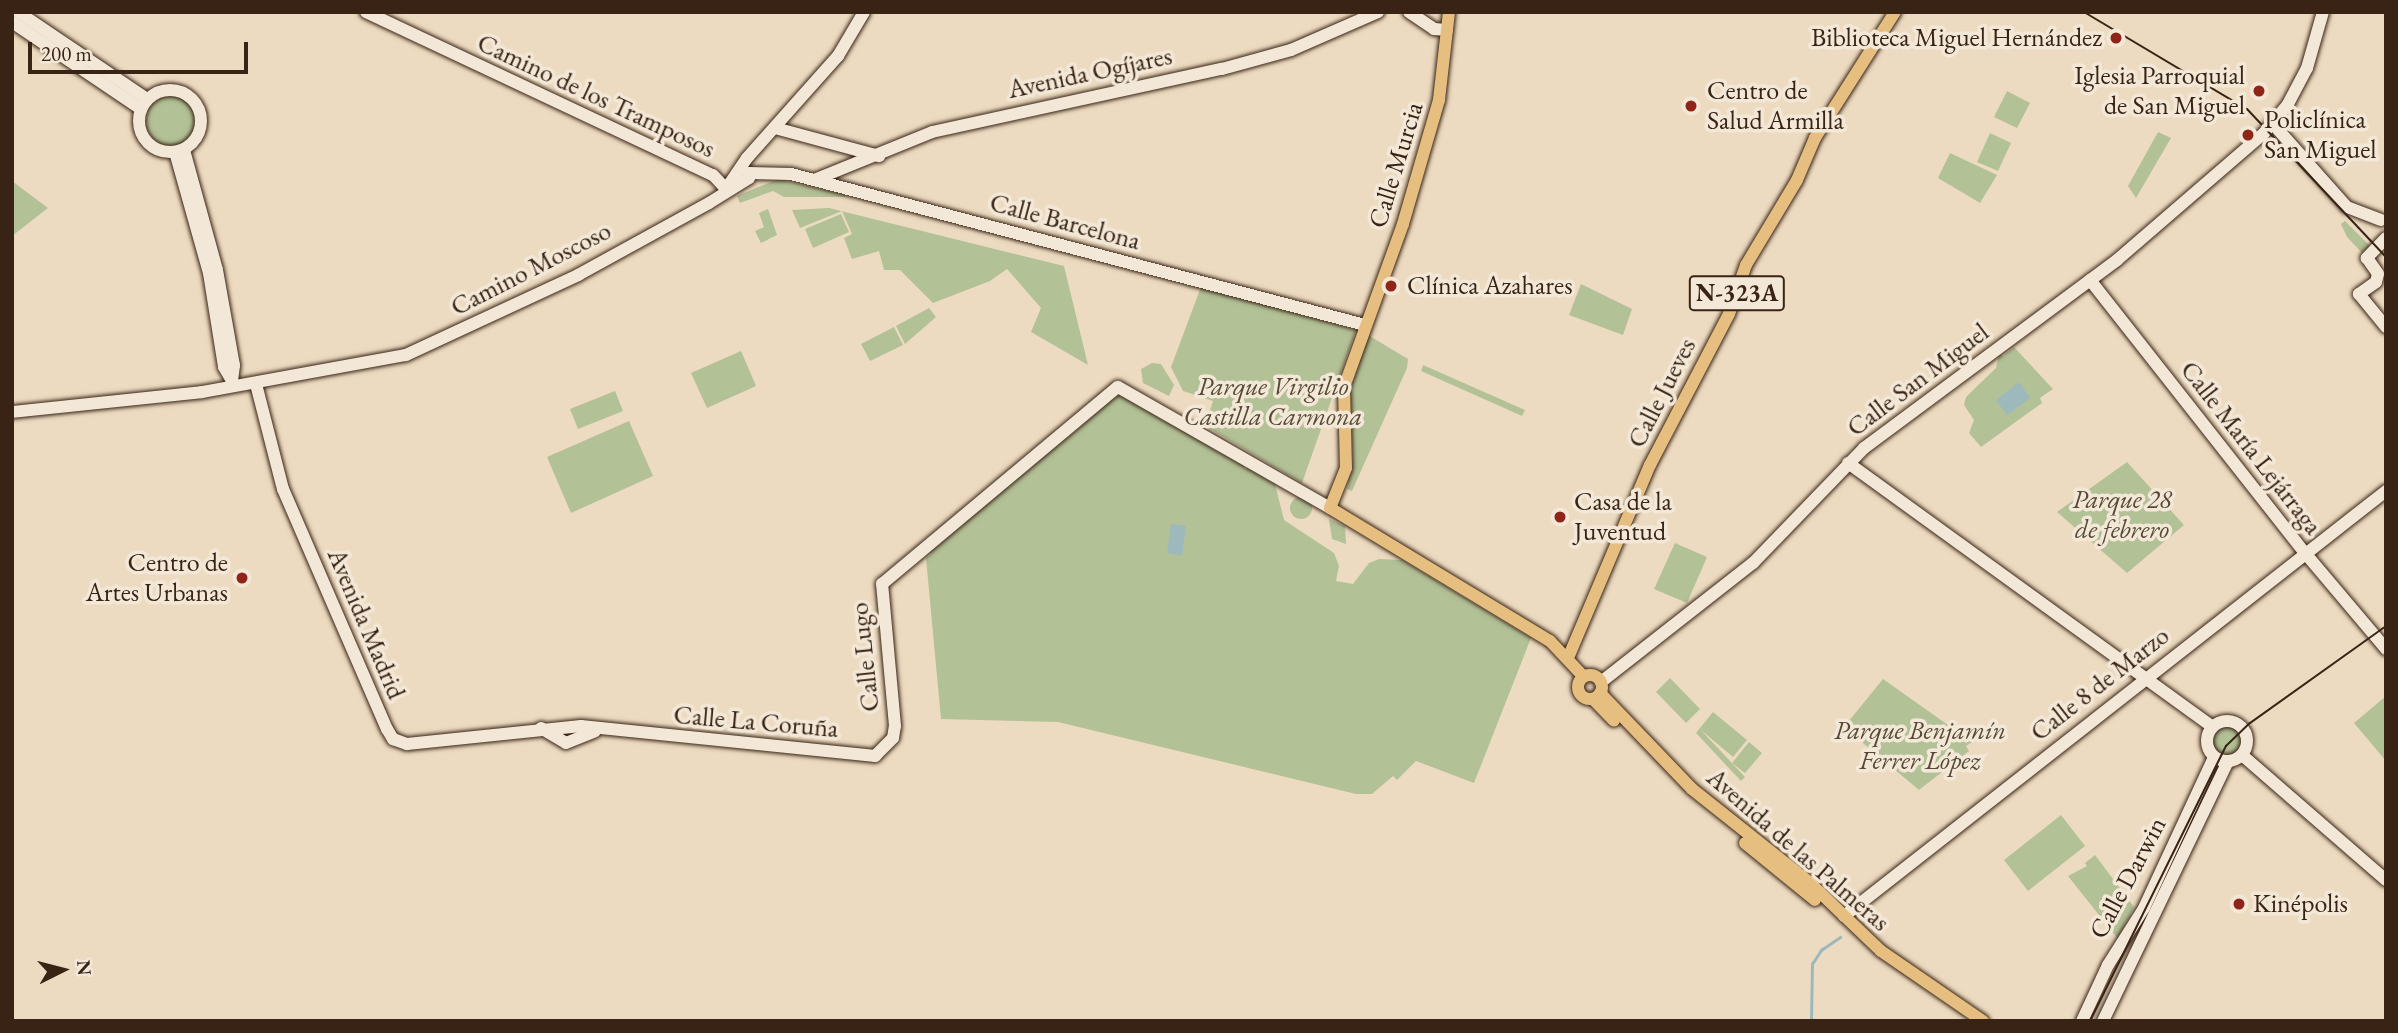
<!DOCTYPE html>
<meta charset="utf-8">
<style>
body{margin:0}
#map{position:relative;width:2398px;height:1033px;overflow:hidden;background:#eddbc1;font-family:"EB Garamond",serif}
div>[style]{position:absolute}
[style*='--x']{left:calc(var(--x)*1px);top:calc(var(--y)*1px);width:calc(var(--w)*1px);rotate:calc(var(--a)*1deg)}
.green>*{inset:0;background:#b3c197}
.round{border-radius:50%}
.water>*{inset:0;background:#9db9bc}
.stream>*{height:2.5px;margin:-1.25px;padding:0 1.25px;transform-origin:1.25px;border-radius:1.25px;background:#9db9bc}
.roads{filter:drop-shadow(0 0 2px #382314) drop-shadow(0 0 2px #382314)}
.secondary>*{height:12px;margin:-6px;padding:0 6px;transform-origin:6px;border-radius:6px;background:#f3e8d7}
.secondary>.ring{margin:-6px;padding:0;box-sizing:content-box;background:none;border:12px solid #f3e8d7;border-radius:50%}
.primary>*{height:12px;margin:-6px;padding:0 6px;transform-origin:6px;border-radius:6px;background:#e6be80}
.primary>.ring{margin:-6px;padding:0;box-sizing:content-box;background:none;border:12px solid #e6be80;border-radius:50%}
.tram>*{height:2px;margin:-1px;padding:0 1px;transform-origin:1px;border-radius:1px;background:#382314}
.dots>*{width:19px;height:19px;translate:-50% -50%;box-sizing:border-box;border:4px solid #f3e8d7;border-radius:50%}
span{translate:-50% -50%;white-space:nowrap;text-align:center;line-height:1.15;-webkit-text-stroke:7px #f3e8d7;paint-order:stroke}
.shield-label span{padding:2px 5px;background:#f3e8d7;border:2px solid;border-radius:5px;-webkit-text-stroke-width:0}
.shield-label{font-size:24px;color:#382314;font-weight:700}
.poi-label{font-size:26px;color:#382314}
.right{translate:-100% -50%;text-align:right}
.left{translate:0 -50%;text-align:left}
.street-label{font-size:26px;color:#382314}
.park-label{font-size:26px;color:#574a35;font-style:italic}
.frame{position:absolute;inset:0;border:14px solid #382314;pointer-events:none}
.north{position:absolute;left:28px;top:935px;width:70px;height:70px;-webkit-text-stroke:5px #f3e8d7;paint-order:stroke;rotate:84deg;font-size:19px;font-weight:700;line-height:28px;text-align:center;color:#382314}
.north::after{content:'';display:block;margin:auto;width:24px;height:32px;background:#382314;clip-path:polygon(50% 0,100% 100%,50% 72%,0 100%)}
.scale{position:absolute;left:28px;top:42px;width:220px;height:32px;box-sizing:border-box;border:4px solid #382314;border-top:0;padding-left:9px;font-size:21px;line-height:24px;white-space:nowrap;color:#382314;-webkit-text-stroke:5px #f3e8d7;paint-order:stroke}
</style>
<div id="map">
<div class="green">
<div style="clip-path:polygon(2007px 91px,2030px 103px,2017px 128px,1994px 117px)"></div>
<div class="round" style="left:146px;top:96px;width:50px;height:50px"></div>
<div style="clip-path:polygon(2158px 132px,2171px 138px,2136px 198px,2128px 186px)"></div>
<div style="clip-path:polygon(1990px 133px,2011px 143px,1998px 171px,1977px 162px)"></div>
<div style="clip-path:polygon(1950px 153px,1997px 175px,1980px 203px,1938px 178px)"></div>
<div style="clip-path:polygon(778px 179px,845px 195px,845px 197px,784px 197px,773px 191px,740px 203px,737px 196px)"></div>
<div style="clip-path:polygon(12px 181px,48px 208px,12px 236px)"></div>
<div style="clip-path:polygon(829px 208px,1064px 266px,1088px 365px,1031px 332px,1041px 308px,1007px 269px,990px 281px,933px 303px,900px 270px,884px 270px,879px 251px,852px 259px,844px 238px,852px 234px,842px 211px,800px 228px,792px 210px)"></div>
<div style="clip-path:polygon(768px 209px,777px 235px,761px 243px,755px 231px,764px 227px,759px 213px)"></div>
<div style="clip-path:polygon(841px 214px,849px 232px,813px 248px,805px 229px)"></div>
<div style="clip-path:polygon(2345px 221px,2371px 247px,2365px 256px,2347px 237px,2341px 224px)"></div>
<div style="clip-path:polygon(1581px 284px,1632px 309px,1623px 335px,1569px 315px)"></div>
<div style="clip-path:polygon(1201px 287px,1356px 330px,1302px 483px,1205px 426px,1213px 401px,1183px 391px,1171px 367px)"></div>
<div style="clip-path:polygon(929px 308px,936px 317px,905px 344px,896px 326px)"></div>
<div style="clip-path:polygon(894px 327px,903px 345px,870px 361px,861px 344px)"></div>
<div style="clip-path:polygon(1368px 335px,1408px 359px,1407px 368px,1352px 491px,1347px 489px,1353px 463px,1350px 392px)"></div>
<div style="clip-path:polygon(2014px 347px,2053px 389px,2040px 398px,2042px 403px,1981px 447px,1969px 433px,1974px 420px,1964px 405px,1966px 397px,1996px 368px,1999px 354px,2003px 356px)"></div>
<div style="clip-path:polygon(741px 351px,756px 386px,707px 408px,691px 373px)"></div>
<div style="clip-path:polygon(1152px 363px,1161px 364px,1174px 385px,1169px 396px,1143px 383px,1141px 369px)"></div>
<div style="clip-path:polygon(1423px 365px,1525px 410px,1522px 416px,1421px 371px)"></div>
<div style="clip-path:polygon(615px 391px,623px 411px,578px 429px,570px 409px)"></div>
<div style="clip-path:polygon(1112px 396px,1123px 396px,1241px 461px,1245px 469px,1250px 466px,1274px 480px,1284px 520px,1334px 553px,1339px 566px,1336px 581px,1353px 584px,1369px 563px,1379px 559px,1402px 560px,1531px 638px,1474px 783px,1416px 761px,1397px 780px,1393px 776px,1372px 794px,1356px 794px,1058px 722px,941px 719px,926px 558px,931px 554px,927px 548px)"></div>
<div style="clip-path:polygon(629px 421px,653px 476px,571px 513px,547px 457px)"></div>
<div style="clip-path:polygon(2127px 462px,2184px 525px,2127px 573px,2057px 512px)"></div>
<div class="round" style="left:1290px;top:497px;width:22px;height:22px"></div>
<div style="clip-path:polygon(1329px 519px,1345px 526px,1346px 544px,1332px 539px)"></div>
<div style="clip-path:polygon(1675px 543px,1707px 557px,1687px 603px,1654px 589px)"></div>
<div style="clip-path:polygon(1670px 678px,1700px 709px,1686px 723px,1656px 692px)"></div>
<div style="clip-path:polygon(1883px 679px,1972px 742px,1966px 746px,1969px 751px,1919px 790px,1844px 727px)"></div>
<div style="clip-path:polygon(2386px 696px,2386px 761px,2354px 723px)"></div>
<div style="clip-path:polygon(1713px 712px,1747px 740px,1733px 757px,1701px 730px,1745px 777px,1741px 781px,1696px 733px)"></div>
<div class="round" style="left:2211px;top:725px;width:32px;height:32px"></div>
<div style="clip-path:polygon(1749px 742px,1762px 753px,1745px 773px,1732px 763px)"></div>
<div style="clip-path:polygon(2061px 815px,2085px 846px,2028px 891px,2004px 860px)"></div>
<div style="clip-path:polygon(2095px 855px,2134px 907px,2118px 939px,2068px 876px,2087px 866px,2085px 863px)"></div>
</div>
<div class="water">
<div style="clip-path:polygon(2019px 382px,2030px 398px,2007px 415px,1996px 400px)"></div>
<div style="clip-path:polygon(1171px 524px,1186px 526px,1182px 556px,1167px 553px)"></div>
</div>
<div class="stream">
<div style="--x:1811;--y:1021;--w:57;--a:-89"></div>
<div style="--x:1812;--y:964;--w:17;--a:-57"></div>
<div style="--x:1821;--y:950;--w:23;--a:-34"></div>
</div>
<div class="roads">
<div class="secondary">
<div style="--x:18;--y:12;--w:156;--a:34"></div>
<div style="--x:366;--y:12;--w:383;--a:25.2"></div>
<div style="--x:713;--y:175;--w:19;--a:47"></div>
<div style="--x:1409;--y:12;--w:30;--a:34"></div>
<div style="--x:1434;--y:29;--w:13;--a:4"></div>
<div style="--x:12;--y:22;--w:156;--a:34"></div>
<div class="ring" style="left:139px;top:90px;width:50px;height:50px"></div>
<div style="--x:2273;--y:124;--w:111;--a:48.3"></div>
<div style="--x:2347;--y:207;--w:36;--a:21"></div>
<div style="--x:775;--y:128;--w:108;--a:15.1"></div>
<div style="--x:184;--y:150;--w:124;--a:74.6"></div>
<div style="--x:217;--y:270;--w:97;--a:79.9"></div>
<div style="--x:234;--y:365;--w:16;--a:97"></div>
<div style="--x:175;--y:152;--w:126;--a:74.3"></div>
<div style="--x:209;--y:273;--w:95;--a:80.9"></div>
<div style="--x:224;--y:367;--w:16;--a:60"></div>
<div style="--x:749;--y:173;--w:42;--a:1.4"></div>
<div style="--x:791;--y:174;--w:594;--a:14.74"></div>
<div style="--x:814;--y:180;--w:127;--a:-22.1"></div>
<div style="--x:932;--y:132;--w:297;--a:-12.3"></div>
<div style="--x:1222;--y:69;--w:72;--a:-15.4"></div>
<div style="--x:1291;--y:50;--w:95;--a:-23.6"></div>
<div style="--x:726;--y:189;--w:37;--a:-56"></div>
<div style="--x:747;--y:158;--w:137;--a:-48.3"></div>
<div style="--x:838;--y:56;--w:51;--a:-59.4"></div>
<div style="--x:2386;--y:238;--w:28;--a:134"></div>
<div style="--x:2367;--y:258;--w:19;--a:55"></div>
<div style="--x:2378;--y:274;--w:8;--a:104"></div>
<div style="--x:2376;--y:282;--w:21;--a:145"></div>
<div style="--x:2359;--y:294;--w:43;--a:50.7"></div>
<div style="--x:2090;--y:280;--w:347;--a:51.8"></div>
<div style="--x:2305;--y:553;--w:126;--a:49.8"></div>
<div style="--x:256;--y:384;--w:108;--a:75.6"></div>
<div style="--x:283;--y:489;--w:262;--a:66.6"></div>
<div style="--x:387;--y:729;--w:12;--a:59"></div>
<div style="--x:393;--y:739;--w:15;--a:20"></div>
<div style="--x:407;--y:744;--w:175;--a:-5.9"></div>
<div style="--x:581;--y:726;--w:296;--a:5.8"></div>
<div style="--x:875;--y:756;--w:25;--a:-45"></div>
<div style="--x:893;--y:738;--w:12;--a:-81"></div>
<div style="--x:895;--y:726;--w:143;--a:-95.2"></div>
<div style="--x:882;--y:584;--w:307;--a:-39.9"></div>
<div style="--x:1118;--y:387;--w:244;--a:29.7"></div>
<div style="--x:12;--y:412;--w:191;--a:-6"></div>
<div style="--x:202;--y:392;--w:207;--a:-10.3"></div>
<div style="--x:406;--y:355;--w:190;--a:-24.9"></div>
<div style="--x:578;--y:275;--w:149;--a:-28.8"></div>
<div style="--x:709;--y:203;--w:47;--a:-32"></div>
<div style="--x:749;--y:178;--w:5;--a:-90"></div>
<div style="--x:1848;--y:463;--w:450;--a:35.9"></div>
<div style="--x:1601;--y:682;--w:193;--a:-38.1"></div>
<div style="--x:1753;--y:563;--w:160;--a:-46"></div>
<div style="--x:1864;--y:448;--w:315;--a:-36.6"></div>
<div style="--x:2117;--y:260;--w:194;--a:-40.8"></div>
<div style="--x:2264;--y:133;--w:38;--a:-50"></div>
<div style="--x:2288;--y:104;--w:41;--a:-62.2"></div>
<div style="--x:2307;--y:68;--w:58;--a:-74.1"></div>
<div class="ring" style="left:2207px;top:721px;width:28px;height:28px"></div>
<div style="--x:541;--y:728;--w:29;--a:31"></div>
<div style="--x:566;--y:743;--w:31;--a:-22"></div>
<div style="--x:2242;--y:755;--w:191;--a:41"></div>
<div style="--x:1844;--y:916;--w:689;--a:-38.1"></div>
<div style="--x:2082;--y:1021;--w:62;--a:-65.1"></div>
<div style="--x:2108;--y:965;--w:67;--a:-57.7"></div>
<div style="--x:2144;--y:908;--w:166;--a:-65.1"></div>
<div style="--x:2103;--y:1021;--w:288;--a:-64.3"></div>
</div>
<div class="primary">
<div style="--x:1449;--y:12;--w:89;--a:96.5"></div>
<div style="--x:1439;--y:100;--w:129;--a:106.2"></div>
<div style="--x:1403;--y:224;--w:173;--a:109.9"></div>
<div style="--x:1344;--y:387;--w:81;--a:88.6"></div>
<div style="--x:1346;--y:468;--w:43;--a:111.8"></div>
<div style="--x:1330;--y:508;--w:257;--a:31.2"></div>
<div style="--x:1550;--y:641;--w:48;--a:46.7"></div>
<div style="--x:1568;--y:658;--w:210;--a:-67"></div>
<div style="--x:1650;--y:465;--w:170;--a:-62.4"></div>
<div style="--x:1729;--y:314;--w:52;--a:-70.9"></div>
<div style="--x:1746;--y:265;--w:99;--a:-59"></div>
<div style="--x:1797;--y:180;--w:46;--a:-66.8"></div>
<div style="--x:1815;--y:138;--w:149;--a:-57.6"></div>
<div class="ring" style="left:1578px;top:675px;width:12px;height:12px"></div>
<div style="--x:1600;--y:693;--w:133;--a:46.2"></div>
<div style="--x:1692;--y:789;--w:149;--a:38.5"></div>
<div style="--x:1809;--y:882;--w:100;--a:43.8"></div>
<div style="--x:1881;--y:951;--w:124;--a:34.5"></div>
<div style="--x:1593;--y:699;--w:30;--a:46"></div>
<div style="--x:1745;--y:843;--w:90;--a:39.2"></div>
</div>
</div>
<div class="tram">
<div style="--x:2084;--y:12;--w:190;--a:30.8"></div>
<div style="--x:2247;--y:109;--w:203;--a:46.8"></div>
<div style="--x:2090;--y:1021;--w:307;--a:-63.7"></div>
<div style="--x:2226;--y:746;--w:33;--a:-44"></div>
<div style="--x:2250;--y:723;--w:167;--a:-35.5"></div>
</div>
<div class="dots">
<div style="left:2116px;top:38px;background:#8f2418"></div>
<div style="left:2259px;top:91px;background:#8f2418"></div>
<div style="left:1691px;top:106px;background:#8f2418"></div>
<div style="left:2248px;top:135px;background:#8f2418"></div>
<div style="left:1391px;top:286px;background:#8f2418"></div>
<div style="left:1560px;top:517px;background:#8f2418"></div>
<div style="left:242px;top:578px;background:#8f2418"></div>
<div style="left:2239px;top:904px;background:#8f2418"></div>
</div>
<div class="shield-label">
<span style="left:1737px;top:293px">N-323A</span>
</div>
<div class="poi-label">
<span class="right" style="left:2102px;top:38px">Biblioteca Miguel Hernández</span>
<span class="right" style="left:2245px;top:91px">Iglesia Parroquial<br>de San Miguel</span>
<span class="left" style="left:1707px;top:106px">Centro de<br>Salud Armilla</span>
<span class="left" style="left:2264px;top:135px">Policlínica<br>San Miguel</span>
<span class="left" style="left:1407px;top:286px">Clínica Azahares</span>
<span class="left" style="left:1574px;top:517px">Casa de la<br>Juventud</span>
<span class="right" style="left:228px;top:578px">Centro de<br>Artes Urbanas</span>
<span class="left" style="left:2253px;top:904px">Kinépolis</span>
</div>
<div class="street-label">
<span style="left:1090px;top:73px;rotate:-12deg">Avenida Ogíjares</span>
<span style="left:596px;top:96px;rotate:25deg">Camino de los Tramposos</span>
<span style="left:1396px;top:165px;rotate:-73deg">Calle Murcia</span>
<span style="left:1065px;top:222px;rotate:15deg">Calle Barcelona</span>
<span style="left:531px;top:269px;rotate:-27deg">Camino Moscoso</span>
<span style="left:1918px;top:380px;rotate:-37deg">Calle San Miguel</span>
<span style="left:1662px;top:393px;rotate:-63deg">Calle Jueves</span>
<span style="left:2251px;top:448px;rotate:52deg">Calle María Lejárraga</span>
<span style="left:366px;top:624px;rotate:67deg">Avenida Madrid</span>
<span style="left:865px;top:657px;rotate:-96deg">Calle Lugo</span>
<span style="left:2100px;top:684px;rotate:-38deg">Calle 8 de Marzo</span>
<span style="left:756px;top:722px;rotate:5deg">Calle La Coruña</span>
<span style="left:1798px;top:850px;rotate:41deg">Avenida de las Palmeras</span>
<span style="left:2128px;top:878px;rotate:-62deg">Calle Darwin</span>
</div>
<div class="park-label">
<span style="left:1273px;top:402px">Parque Virgilio<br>Castilla Carmona</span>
<span style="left:2122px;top:515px">Parque 28<br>de febrero</span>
<span style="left:1920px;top:746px">Parque Benjamín<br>Ferrer López</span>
</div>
<div class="frame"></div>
<div class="north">N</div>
<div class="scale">200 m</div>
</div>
